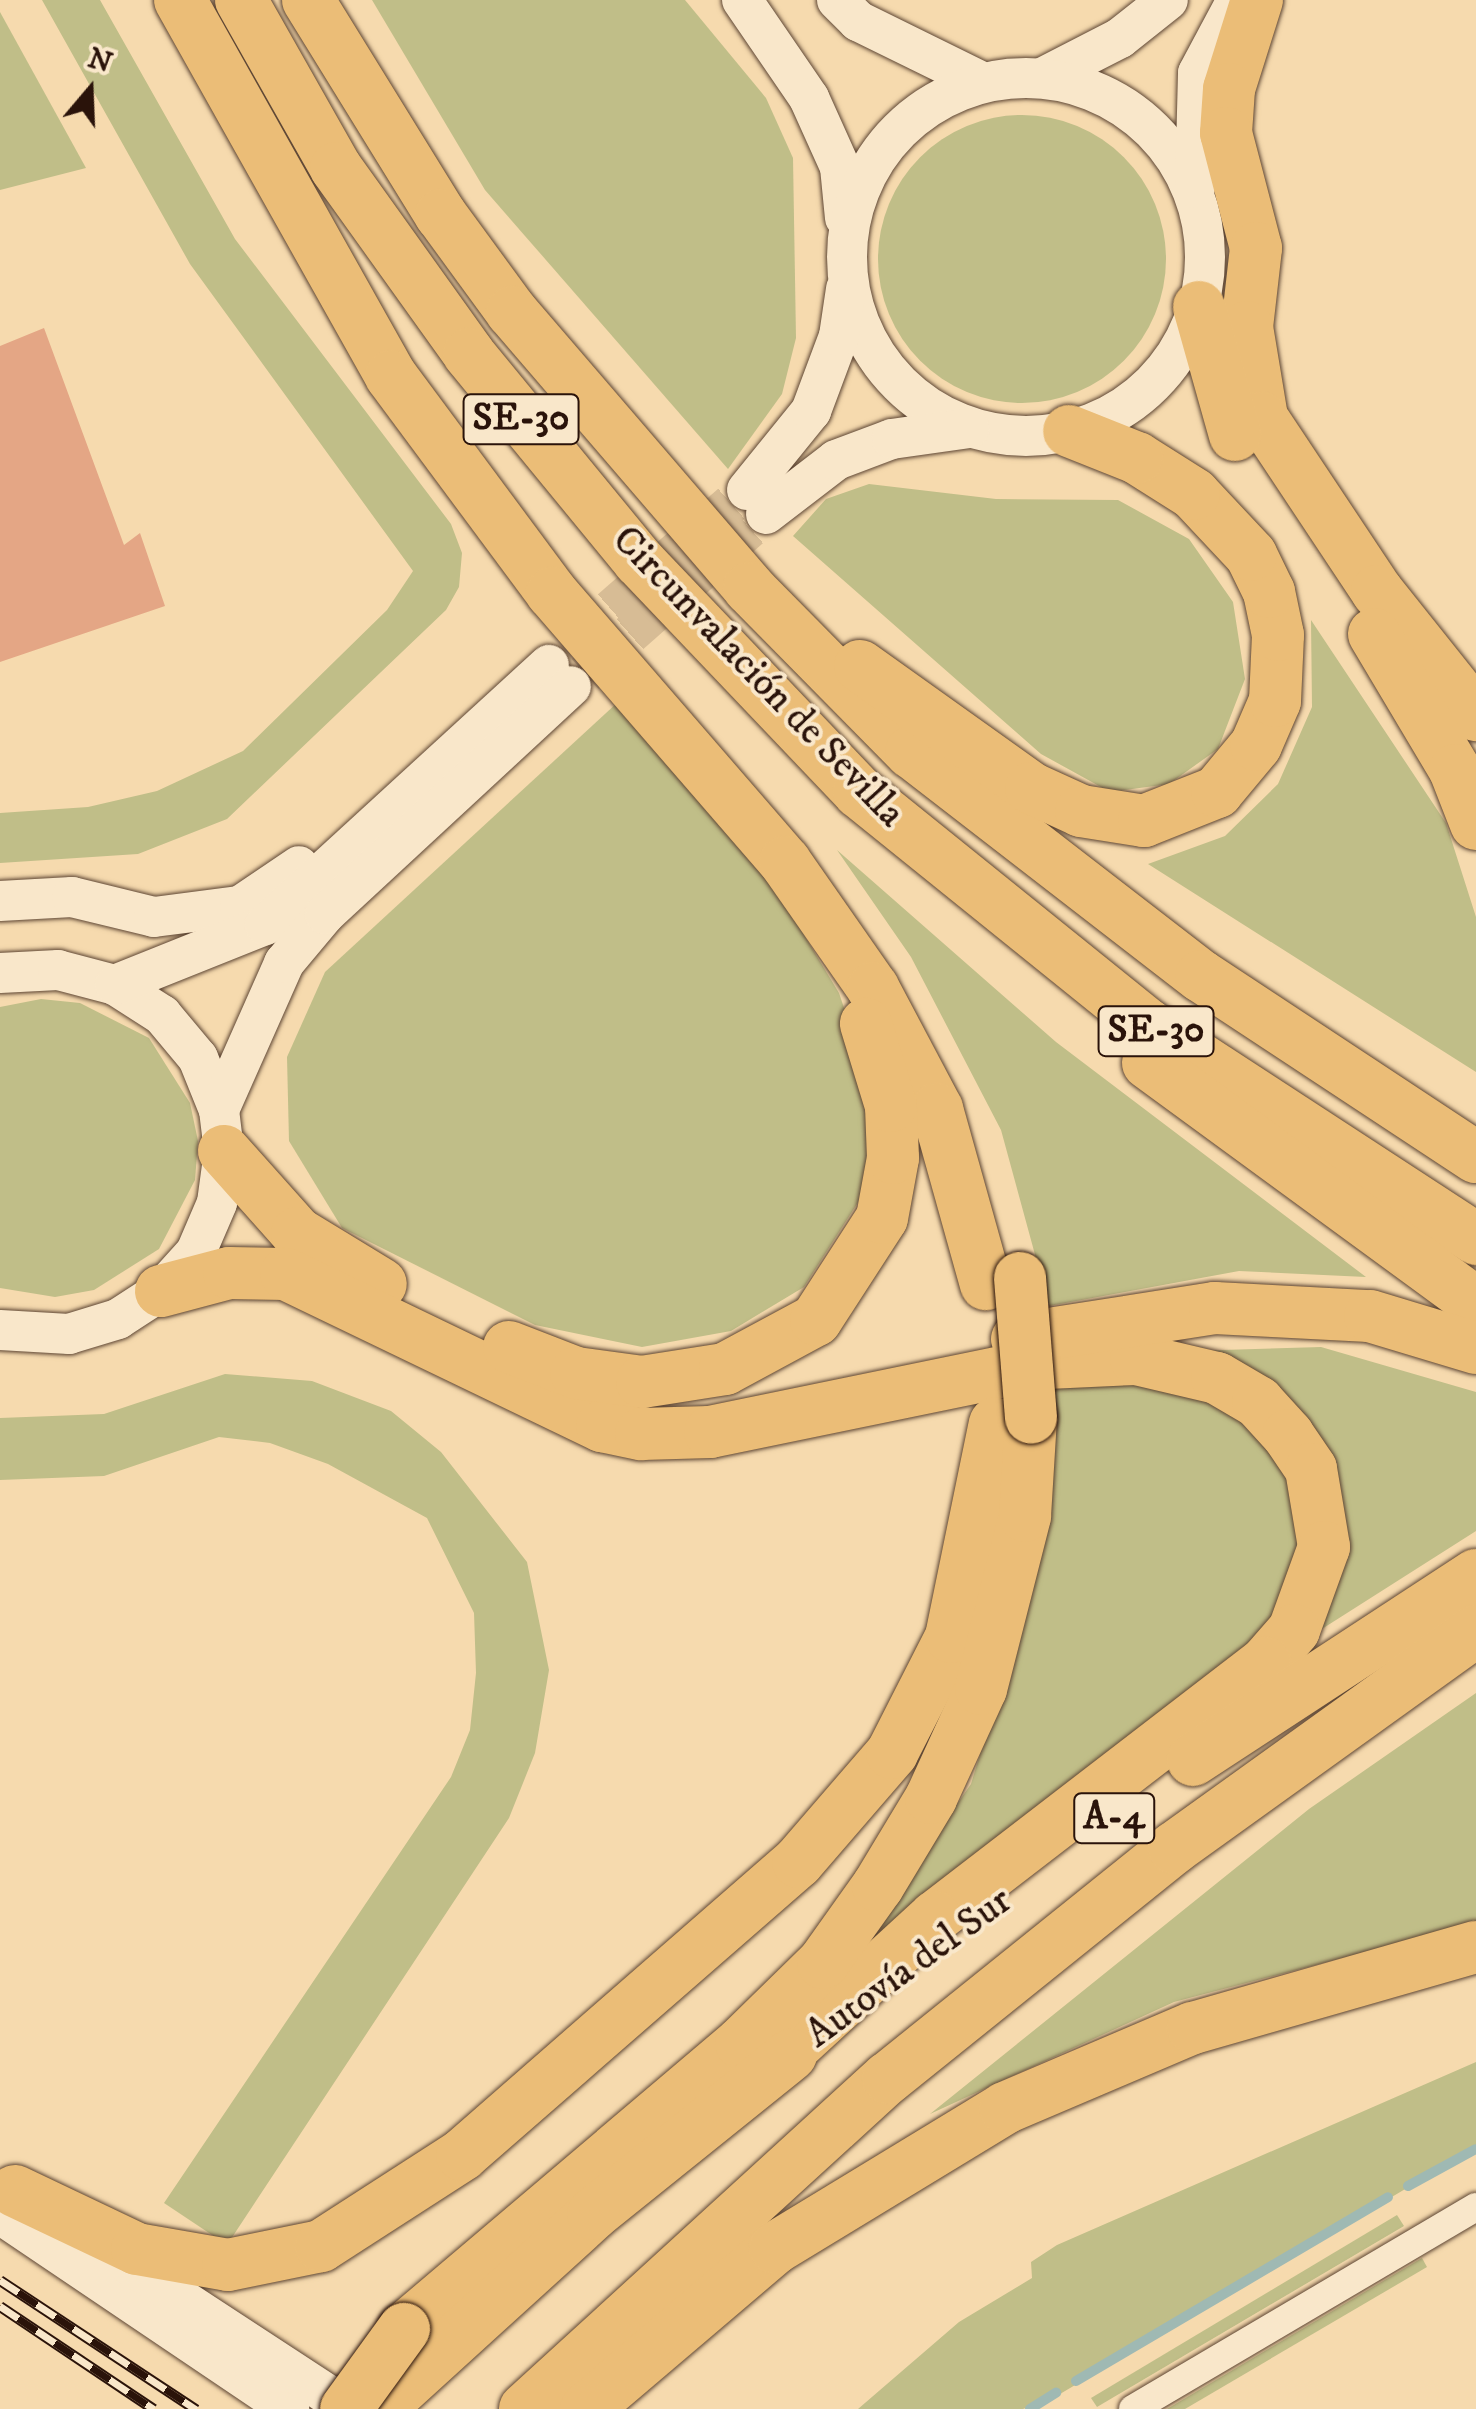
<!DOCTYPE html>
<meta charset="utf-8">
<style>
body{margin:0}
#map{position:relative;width:1476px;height:2409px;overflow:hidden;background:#f6daae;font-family:"IM FELL DW Pica",serif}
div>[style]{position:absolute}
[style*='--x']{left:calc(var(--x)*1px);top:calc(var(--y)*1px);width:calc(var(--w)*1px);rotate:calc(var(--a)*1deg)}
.green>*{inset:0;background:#c0be88}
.round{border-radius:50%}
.stream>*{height:10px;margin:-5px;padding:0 5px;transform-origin:5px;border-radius:5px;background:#9fb9b3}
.building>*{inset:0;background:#e4a685}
.secondary-tunnel>*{height:40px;margin-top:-20px;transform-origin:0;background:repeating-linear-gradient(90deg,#d7bc95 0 40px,transparent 0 60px)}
.roads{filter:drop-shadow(0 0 2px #5d4533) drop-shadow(0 0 2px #5d4533)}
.street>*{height:28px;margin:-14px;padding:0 14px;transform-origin:14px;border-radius:14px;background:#f9e7ca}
.secondary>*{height:40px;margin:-20px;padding:0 20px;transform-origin:20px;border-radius:20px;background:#f9e7ca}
.secondary>.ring{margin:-20px;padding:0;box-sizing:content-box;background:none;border:40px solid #f9e7ca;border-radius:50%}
.highway>*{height:52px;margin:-26px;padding:0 26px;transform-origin:26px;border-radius:26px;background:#ebbd77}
.rail>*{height:11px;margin-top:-5.5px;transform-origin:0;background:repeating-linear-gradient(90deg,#f9e7ca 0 22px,#2a130a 0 44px);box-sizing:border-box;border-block:2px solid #2a130a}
.bridges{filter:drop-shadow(0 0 2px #2a130a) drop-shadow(0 0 2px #2a130a)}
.highway-bridge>*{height:52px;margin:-26px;padding:0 26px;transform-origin:26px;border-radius:26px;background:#ebbd77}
span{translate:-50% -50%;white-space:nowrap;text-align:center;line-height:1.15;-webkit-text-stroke:8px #f9e7ca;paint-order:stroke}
.shield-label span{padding:2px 8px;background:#f9e7ca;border:2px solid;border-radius:8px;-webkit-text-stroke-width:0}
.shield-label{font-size:38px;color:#2a130a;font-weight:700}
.street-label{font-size:40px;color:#2a130a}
.north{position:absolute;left:40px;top:40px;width:100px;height:100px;-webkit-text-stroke:8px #f9e7ca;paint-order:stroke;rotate:19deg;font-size:28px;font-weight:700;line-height:40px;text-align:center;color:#2a130a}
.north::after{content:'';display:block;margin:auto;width:35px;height:45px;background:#2a130a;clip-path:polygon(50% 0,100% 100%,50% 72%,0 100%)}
</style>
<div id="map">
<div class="green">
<div style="clip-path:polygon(42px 0,100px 0,235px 239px,451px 524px,462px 553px,459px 587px,446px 610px,227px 819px,138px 854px,0 863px,0 813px,88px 807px,157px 791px,243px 751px,387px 610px,413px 571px,190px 264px)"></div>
<div style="clip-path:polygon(372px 0,685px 0,766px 98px,793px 158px,796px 338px,782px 394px,728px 469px,485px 190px)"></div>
<div style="clip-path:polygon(0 12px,86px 168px,0 190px)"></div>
<div class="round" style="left:878px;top:115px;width:288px;height:288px"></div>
<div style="clip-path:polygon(869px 484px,996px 499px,1118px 500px,1189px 539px,1233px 602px,1245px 679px,1218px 749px,1169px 784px,1110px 792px,1041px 754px,793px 536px,826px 499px)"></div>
<div style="clip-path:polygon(1311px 620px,1446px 823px,1476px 917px,1476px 1072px,1148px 864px,1225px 836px,1278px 784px,1312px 707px)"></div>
<div style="clip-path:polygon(631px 690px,754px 852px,839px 993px,875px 1100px,864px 1193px,804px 1287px,731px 1331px,642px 1347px,535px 1325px,342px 1228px,289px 1141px,287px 1057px,325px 972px)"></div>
<div style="clip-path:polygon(837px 850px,1056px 1042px,1366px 1277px,1239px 1271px,1049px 1306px,1001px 1130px,911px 957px)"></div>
<div style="clip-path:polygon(41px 999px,80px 1003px,149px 1038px,190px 1103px,198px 1141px,195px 1180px,159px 1249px,94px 1290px,55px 1297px,0 1288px,0 1007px)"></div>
<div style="clip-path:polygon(1321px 1347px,1476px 1392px,1476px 1531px,1215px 1697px,841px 1972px,971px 1784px,1037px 1566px,1054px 1377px,1188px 1351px)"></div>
<div style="clip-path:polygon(225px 1374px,312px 1381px,391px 1411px,441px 1452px,527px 1562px,549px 1670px,535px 1753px,509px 1818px,227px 2245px,164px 2203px,451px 1777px,470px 1730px,476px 1673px,474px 1613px,427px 1518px,328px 1464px,270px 1443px,219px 1437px,104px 1476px,0 1480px,0 1418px,104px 1414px)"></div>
<div style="clip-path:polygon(1476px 1693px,1476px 1923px,1174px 2002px,930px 2114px,1309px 1809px)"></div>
<div style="clip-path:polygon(1476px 2062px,1476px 2147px,1060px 2394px,1023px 2409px,858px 2409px,959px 2322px,1032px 2278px,1031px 2262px,1057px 2245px)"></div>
<div style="clip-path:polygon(1397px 2215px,1404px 2226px,1097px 2407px,1091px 2398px)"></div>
<div style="clip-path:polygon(1422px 2258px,1427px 2267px,1185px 2409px,1167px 2409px)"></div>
</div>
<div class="stream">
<div style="--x:1408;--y:2186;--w:77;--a:-28.6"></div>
<div style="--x:1076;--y:2381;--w:362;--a:-30.5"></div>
<div style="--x:1030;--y:2409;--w:31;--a:-32"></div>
</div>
<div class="building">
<div style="clip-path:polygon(44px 328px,124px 545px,140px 533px,165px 606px,0 662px,0 346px)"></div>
</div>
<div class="secondary-tunnel">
<div style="--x:566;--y:649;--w:241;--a:-41.3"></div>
<div style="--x:585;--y:674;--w:242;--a:-41.5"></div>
</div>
<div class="roads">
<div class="street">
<div style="--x:1133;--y:2409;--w:398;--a:-30.5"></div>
</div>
<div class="secondary">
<div style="--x:742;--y:0;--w:119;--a:55.6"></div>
<div style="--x:809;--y:98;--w:76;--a:65.8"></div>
<div style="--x:840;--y:167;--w:51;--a:84.4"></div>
<div style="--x:837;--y:0;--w:30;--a:45"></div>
<div style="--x:858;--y:21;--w:138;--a:26.2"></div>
<div style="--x:1042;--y:78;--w:88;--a:-27.1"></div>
<div style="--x:1120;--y:38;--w:61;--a:-38.4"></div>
<div class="ring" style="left:847px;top:78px;width:318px;height:318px"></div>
<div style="--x:1195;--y:188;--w:115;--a:-88.5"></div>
<div style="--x:1198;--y:73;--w:83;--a:-61.9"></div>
<div style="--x:747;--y:490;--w:102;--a:-51"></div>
<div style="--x:811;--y:411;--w:80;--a:-69.5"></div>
<div style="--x:839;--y:336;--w:48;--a:-81.5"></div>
<div style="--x:766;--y:514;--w:88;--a:-37.6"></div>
<div style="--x:836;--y:460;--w:60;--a:-20.6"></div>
<div style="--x:892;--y:439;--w:78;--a:-8.1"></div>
<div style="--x:0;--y:901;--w:72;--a:-3.2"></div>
<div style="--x:72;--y:897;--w:84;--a:13.7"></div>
<div style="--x:154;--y:917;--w:87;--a:-7.3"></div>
<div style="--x:240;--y:906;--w:71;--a:-34.1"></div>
<div style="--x:0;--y:973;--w:58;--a:-3"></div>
<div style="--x:58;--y:970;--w:59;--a:14.7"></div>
<div style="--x:115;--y:985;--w:56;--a:32.6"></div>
<div style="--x:162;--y:1015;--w:56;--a:50.1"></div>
<div style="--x:198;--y:1058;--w:56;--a:68"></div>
<div style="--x:219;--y:1110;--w:41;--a:83"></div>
<div style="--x:224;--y:1151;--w:52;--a:97.7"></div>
<div style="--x:217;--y:1203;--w:53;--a:113.2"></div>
<div style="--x:196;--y:1252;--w:52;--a:131.9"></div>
<div style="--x:161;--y:1291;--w:51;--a:146.9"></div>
<div style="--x:118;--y:1319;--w:51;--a:163"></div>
<div style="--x:69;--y:1334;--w:69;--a:-176.7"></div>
<div style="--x:115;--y:985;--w:162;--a:-21.8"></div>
<div style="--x:265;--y:925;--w:385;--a:-42.5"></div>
<div style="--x:219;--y:1110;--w:161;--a:-66.1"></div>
<div style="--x:284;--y:963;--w:64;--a:-50.1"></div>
<div style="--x:325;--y:914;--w:335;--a:-42.8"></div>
<div style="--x:0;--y:2214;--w:349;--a:34"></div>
<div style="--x:102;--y:2247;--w:296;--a:33.2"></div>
</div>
<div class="highway">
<div style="--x:180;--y:0;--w:431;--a:60.7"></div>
<div style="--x:391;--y:376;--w:270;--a:53.4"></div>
<div style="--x:552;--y:593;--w:356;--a:49.1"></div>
<div style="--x:785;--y:862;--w:154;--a:55.1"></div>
<div style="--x:873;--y:988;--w:137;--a:62.1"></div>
<div style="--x:937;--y:1109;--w:182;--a:74.4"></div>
<div style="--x:241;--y:0;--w:193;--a:60.5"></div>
<div style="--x:336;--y:168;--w:229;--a:54.4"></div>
<div style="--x:469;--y:354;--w:268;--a:50.6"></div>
<div style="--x:639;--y:561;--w:319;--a:46.4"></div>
<div style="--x:859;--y:792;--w:371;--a:38.9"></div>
<div style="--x:1148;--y:1025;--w:392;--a:33.1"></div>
<div style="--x:308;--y:0;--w:253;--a:58.3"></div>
<div style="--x:441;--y:215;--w:120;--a:53.8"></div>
<div style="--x:512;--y:312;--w:364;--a:49.3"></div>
<div style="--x:749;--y:588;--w:231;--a:45.4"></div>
<div style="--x:911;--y:752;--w:366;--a:37.7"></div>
<div style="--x:1201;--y:976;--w:329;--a:33.4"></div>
<div style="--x:1257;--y:0;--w:93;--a:107.5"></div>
<div style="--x:1229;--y:89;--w:44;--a:93.9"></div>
<div style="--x:1226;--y:133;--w:119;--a:75.4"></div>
<div style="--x:1256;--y:248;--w:80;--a:96.5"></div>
<div style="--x:1247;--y:327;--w:92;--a:80.6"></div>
<div style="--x:1262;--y:418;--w:208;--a:56.4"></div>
<div style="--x:1377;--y:591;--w:159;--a:51.4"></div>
<div style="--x:1199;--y:307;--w:133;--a:74.3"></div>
<div style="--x:1374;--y:634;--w:158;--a:59.2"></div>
<div style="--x:1455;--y:770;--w:58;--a:68.7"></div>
<div style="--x:860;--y:666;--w:210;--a:35.5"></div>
<div style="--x:1031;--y:788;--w:55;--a:24.7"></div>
<div style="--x:1081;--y:811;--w:64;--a:9"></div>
<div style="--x:1144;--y:821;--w:79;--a:-21.7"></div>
<div style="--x:1217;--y:792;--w:61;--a:-50.3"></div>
<div style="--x:1256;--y:745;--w:48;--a:-66.6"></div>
<div style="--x:1275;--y:701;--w:66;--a:-87.4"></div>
<div style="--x:1278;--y:635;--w:44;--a:-101.8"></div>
<div style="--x:1269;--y:592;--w:41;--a:-115.9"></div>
<div style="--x:1251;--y:555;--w:83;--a:-133.1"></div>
<div style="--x:1194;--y:494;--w:67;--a:-147.7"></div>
<div style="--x:1137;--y:458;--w:73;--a:-158.3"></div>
<div style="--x:1148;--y:1063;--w:406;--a:36.2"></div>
<div style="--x:224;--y:1151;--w:110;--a:48.3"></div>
<div style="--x:297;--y:1233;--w:98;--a:31.3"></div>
<div style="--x:161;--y:1291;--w:70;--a:-14.8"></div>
<div style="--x:229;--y:1273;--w:57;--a:1"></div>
<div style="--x:286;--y:1274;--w:351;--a:25.7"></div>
<div style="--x:602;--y:1426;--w:40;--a:12"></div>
<div style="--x:641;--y:1434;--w:69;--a:-1.7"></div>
<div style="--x:710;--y:1432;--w:344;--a:-11.6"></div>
<div style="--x:1047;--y:1363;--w:89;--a:-2.6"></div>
<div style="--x:1136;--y:1359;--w:83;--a:13.2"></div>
<div style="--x:1217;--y:1378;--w:48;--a:30.3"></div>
<div style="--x:1258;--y:1402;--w:45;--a:47.7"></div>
<div style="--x:1288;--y:1435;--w:41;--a:55.9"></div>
<div style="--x:1311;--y:1469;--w:79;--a:80.5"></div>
<div style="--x:1324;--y:1547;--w:88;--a:109.9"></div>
<div style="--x:1294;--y:1630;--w:44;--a:131.3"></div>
<div style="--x:1265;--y:1663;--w:416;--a:142.4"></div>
<div style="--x:935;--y:1917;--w:235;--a:137.4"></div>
<div style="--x:1017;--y:1339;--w:200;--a:-8.9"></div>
<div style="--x:1215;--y:1308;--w:155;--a:3"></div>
<div style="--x:1370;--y:1316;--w:111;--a:16.8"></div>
<div style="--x:509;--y:1347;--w:72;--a:21.2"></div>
<div style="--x:576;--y:1373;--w:67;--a:7.8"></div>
<div style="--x:642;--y:1382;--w:84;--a:-8.9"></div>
<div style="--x:725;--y:1369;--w:103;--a:-28.3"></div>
<div style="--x:816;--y:1320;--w:121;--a:-57.1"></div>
<div style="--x:882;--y:1218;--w:61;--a:-79.6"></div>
<div style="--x:893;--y:1158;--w:52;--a:-92.2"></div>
<div style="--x:891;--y:1106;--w:86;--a:-107"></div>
<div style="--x:1193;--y:1760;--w:338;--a:-33.2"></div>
<div style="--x:15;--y:2191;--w:135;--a:25.4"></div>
<div style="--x:137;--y:2249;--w:92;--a:10"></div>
<div style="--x:228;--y:2265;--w:95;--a:-11.5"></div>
<div style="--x:321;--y:2246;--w:168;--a:-32.8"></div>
<div style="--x:462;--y:2155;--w:446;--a:-41.1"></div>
<div style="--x:798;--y:1862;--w:144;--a:-49.2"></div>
<div style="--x:892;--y:1753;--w:130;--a:-63"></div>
<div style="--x:951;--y:1637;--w:218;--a:-78.4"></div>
<div style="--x:404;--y:2329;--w:442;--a:-40.3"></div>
<div style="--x:741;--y:2043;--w:115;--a:-44.3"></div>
<div style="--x:823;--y:1963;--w:95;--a:-54.5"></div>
<div style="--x:878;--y:1886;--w:103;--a:-58.9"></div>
<div style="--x:931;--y:1798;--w:120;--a:-65.4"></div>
<div style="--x:981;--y:1689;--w:179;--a:-75.7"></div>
<div style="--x:1025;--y:1516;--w:98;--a:-86.5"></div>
<div style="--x:379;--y:2409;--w:290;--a:-42.3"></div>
<div style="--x:593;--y:2214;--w:254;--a:-38.8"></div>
<div style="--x:525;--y:2409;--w:491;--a:-42.4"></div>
<div style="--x:888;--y:2078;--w:367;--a:-38.8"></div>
<div style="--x:1174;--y:1848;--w:372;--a:-35.7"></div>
<div style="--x:586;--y:2409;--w:248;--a:-40.4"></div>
<div style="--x:775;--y:2248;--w:269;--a:-31.3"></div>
<div style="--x:1005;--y:2108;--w:204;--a:-23.1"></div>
<div style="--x:1193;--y:2028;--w:294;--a:-16"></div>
</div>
</div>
<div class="rail">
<div style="--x:0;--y:2280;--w:235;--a:33.4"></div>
<div style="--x:0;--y:2306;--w:185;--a:33.8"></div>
</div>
<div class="bridges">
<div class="highway-bridge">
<div style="--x:1020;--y:1278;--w:140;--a:85.5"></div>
<div style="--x:346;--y:2409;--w:99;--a:-54.1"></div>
</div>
</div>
<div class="shield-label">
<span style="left:521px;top:419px">SE-30</span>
<span style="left:1156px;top:1031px">SE-30</span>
<span style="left:1114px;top:1818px">A-4</span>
</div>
<div class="street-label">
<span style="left:758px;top:677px;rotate:46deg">Circunvalación de Sevilla</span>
<span style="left:909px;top:1968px;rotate:-36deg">Autovía del Sur</span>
</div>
<div class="north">N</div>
</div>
